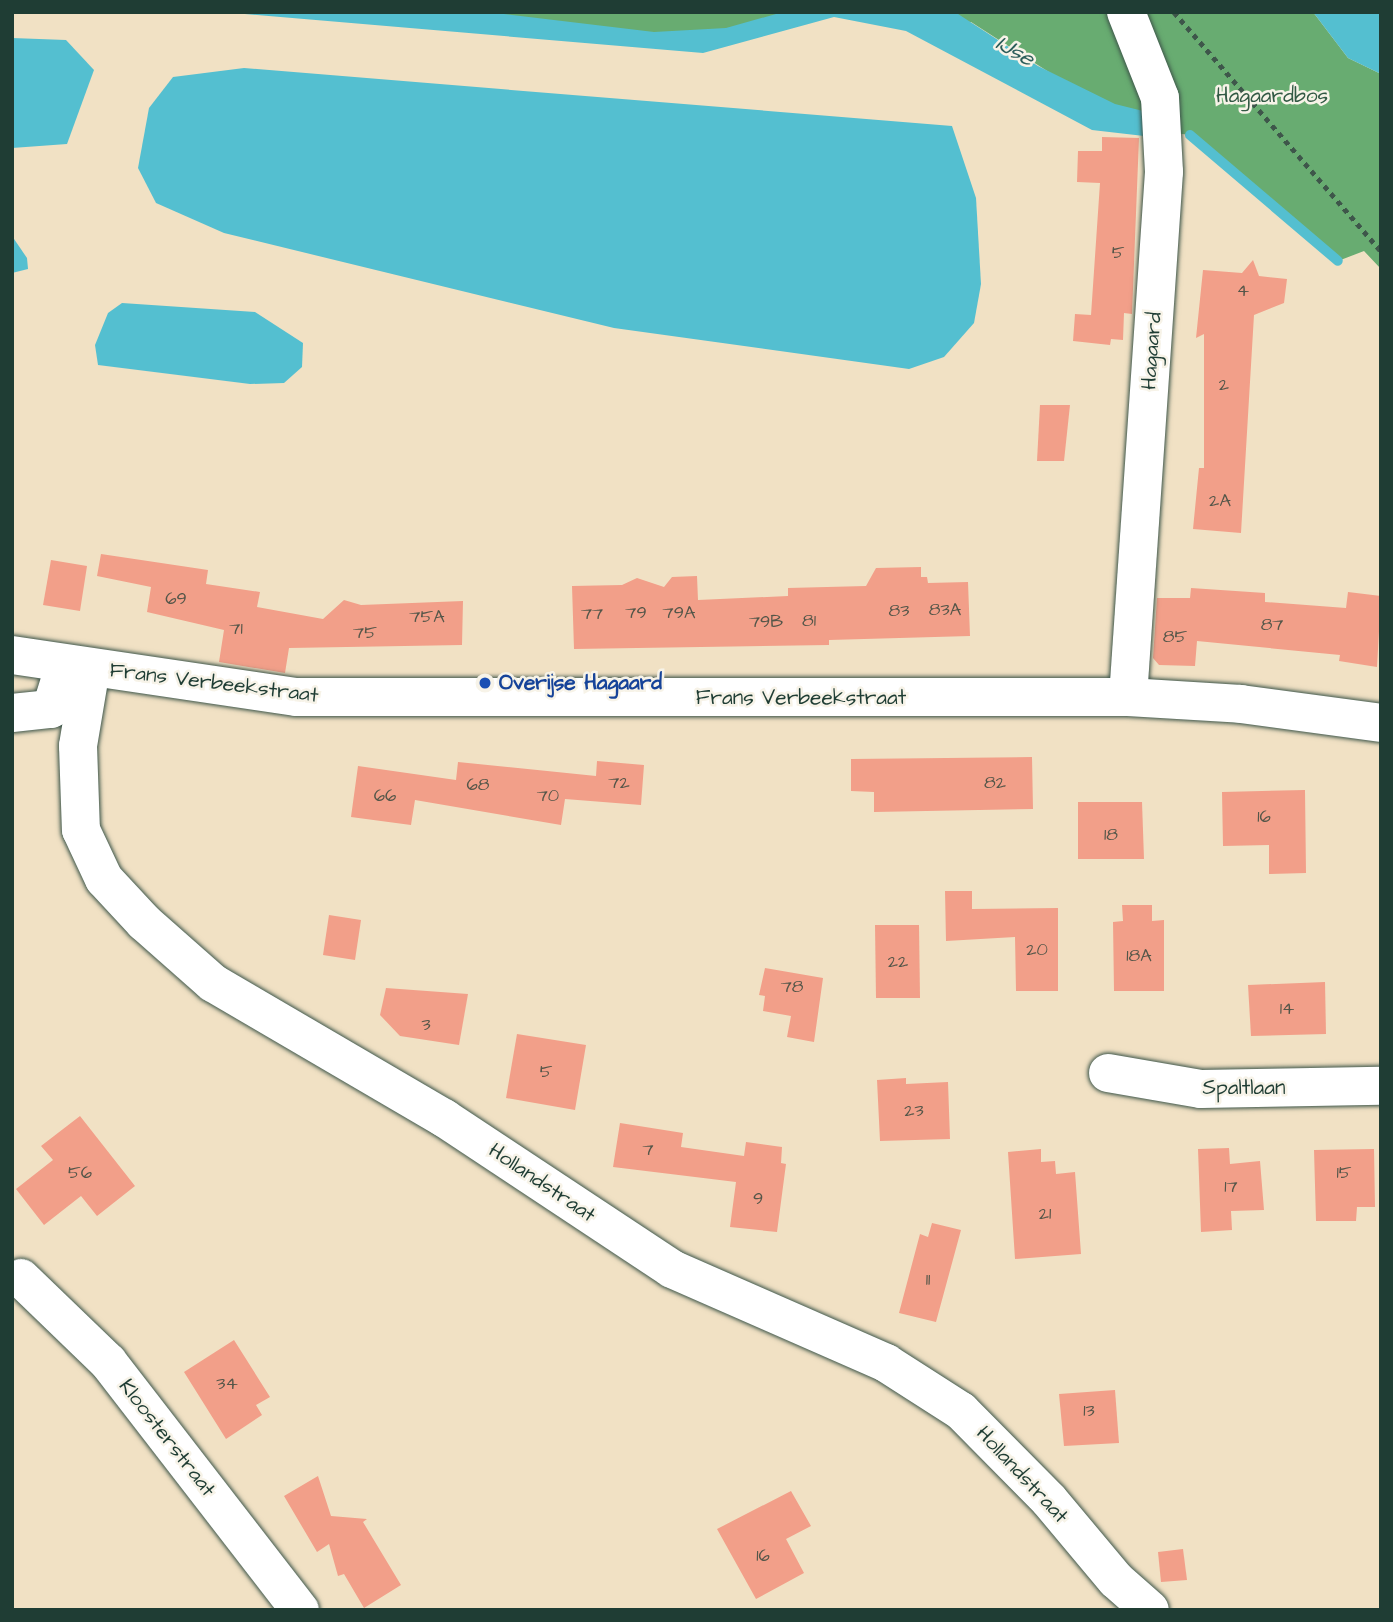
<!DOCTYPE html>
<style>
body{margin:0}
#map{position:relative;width:1393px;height:1622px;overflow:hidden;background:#f1e1c4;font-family:"Architects Daughter",sans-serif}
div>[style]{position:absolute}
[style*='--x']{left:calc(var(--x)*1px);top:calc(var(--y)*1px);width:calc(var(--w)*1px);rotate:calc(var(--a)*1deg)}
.forest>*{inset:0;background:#68ac71}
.water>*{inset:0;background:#54bfd0}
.stream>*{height:10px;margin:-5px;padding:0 5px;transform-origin:5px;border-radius:5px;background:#54bfd0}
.building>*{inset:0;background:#f29f89}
.path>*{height:4.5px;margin-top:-2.25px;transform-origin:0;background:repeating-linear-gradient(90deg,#3e564a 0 5px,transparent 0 10px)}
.roads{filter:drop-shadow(0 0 2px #3e564a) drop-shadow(0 0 2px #3e564a)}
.minor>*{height:38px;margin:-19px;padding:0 19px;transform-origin:19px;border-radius:19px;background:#fff}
.major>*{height:38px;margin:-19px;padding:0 19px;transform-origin:19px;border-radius:19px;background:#fff}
.dots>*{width:19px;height:19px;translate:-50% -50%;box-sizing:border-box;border:4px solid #f7f3e8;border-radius:50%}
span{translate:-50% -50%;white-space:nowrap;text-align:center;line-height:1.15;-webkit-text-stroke:5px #f7f3e8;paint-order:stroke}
.number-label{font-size:18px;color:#545649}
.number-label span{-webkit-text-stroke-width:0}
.park-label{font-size:21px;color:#325944}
.street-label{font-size:21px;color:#1f3d34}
.transit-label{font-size:21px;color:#164399;font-weight:700}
.left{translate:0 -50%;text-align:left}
.water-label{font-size:23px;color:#2c5e5b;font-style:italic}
.frame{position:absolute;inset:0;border:14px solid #1f3d34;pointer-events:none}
</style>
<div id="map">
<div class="forest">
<div style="clip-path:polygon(286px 12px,1313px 12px,1348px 58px,1381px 74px,1381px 269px,1364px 251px,1338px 261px,1190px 135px,1136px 128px,971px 22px,823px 13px,686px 43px)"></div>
</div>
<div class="water">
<div style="clip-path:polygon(222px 12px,487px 12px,654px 32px,726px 28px,783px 12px,955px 12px,1038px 66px,1115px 104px,1143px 111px,1144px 136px,1092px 130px,906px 31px,834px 17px,703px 53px)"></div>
<div style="clip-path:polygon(1313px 12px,1381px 12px,1381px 74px,1348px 58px)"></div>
<div style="clip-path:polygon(12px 38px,66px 40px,94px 70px,67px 144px,12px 148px)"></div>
<div style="clip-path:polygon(244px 68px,952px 126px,976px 198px,981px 284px,974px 323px,944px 357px,909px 369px,614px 328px,224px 233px,156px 203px,138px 168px,149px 108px,173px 77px)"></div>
<div style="clip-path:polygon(12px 236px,27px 258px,28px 269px,12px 273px)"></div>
<div style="clip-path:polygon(122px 303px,255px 312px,303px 343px,302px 367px,284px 383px,250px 384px,98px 365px,95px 345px,108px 313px)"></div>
</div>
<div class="stream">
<div style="--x:1190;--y:135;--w:194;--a:40.4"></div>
</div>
<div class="building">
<div style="clip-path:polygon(1102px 137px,1139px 138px,1132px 314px,1124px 313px,1123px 340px,1111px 339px,1110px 345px,1073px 341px,1075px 314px,1091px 315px,1100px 183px,1077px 182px,1078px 151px,1102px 151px)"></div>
<div style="clip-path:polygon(1253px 260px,1259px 276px,1287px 279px,1284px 303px,1254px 315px,1241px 533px,1193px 529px,1199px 468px,1204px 468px,1204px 334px,1196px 338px,1203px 270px,1242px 273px)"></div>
<div style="clip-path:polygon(1040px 405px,1070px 405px,1064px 461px,1037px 461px)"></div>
<div style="clip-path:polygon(101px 554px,208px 570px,206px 584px,260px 592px,257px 607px,323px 619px,344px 600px,361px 605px,463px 601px,462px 645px,289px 648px,285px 673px,219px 662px,224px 630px,147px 612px,151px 587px,97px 576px)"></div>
<div style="clip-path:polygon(51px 560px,87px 566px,80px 611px,43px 605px)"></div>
<div style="clip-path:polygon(921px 567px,921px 577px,927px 577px,928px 583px,968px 582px,970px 636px,829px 640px,829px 645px,574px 649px,572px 586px,622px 585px,637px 578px,664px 587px,672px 577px,697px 576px,698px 600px,788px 596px,788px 588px,866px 586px,876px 568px)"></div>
<div style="clip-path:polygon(1191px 588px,1265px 593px,1265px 602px,1346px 608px,1348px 592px,1381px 596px,1377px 667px,1339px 661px,1340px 655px,1197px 641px,1195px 666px,1159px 665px,1153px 658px,1157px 598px,1190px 598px)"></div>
<div style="clip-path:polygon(1032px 757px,1033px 809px,874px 812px,874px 792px,851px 791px,851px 759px)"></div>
<div style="clip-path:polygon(597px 761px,644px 765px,641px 805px,565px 799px,561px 825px,415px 800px,411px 825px,351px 817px,358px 766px,456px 780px,458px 762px,596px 776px)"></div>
<div style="clip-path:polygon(1305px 790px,1306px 873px,1269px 874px,1269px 845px,1223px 846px,1222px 792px)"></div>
<div style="clip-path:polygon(1078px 802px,1142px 802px,1144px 859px,1078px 859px)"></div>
<div style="clip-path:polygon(945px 891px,972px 891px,972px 909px,1058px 908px,1058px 991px,1016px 991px,1015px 937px,946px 941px)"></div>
<div style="clip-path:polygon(1122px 905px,1152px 905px,1152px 921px,1164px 920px,1164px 991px,1114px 991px,1113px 922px,1123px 921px)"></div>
<div style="clip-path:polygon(329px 915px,361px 920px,355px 960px,323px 955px)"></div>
<div style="clip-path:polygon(875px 925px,919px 925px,920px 998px,876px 998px)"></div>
<div style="clip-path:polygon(765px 968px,823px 978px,814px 1042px,787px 1037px,791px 1016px,763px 1011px,765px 996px,759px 995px)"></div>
<div style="clip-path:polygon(1325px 982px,1326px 1034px,1251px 1036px,1248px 985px)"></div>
<div style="clip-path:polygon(386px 988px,468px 994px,459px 1045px,400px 1036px,380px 1015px)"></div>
<div style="clip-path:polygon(517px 1034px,586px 1045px,575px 1110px,506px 1098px)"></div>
<div style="clip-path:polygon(906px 1078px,906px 1084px,948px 1082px,950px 1139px,880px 1141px,877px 1080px)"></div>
<div style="clip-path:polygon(80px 1116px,135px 1186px,97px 1216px,81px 1196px,44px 1225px,16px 1189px,53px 1160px,41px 1146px)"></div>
<div style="clip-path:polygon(620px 1123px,683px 1133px,681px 1147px,744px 1156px,746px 1142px,782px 1147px,781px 1163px,786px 1164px,777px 1232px,730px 1227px,736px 1182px,613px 1167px)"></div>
<div style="clip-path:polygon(1229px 1148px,1230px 1164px,1260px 1161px,1264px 1210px,1231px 1211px,1232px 1230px,1201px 1232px,1198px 1149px)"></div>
<div style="clip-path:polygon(1041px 1149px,1041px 1162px,1055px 1161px,1056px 1174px,1075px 1172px,1081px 1254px,1015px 1259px,1008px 1152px)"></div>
<div style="clip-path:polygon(1374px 1149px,1375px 1207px,1357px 1207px,1356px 1221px,1316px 1221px,1314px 1150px)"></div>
<div style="clip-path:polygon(932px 1223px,961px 1230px,936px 1322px,899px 1313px,920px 1234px,928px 1237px)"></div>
<div style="clip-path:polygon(234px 1340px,270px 1397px,256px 1405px,262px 1415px,226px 1439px,184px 1372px)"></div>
<div style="clip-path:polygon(1115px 1390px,1119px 1443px,1064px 1446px,1059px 1394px)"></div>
<div style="clip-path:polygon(318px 1476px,331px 1516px,367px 1519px,363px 1522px,401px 1585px,364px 1608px,344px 1574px,338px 1576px,329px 1544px,317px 1552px,284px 1496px)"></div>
<div style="clip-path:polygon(791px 1491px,811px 1526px,786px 1539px,804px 1573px,756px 1599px,717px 1529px)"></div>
<div style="clip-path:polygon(1183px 1549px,1187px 1580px,1161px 1582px,1158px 1552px)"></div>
</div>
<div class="path">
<div style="--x:1174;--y:12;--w:316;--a:49.1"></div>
</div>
<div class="roads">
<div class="minor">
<div style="--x:1126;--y:12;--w:92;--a:68.4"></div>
<div style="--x:1160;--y:98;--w:74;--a:86.9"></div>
<div style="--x:1164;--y:172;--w:526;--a:93.92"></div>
<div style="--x:91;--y:668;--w:79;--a:99.5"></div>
<div style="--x:78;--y:746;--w:84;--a:88"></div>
<div style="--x:81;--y:830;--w:54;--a:64.9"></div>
<div style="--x:104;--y:879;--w:59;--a:47.1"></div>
<div style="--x:144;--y:922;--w:92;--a:41.5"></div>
<div style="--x:213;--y:983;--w:268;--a:30.3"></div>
<div style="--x:444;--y:1118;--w:273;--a:33.5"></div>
<div style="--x:672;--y:1269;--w:234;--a:23.7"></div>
<div style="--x:886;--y:1363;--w:89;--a:32.6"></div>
<div style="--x:961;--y:1411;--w:125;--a:45.3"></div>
<div style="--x:1049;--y:1500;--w:104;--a:50.1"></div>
<div style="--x:1116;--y:1580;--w:45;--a:41.4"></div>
<div style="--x:12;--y:713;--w:39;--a:-6"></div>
<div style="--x:51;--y:709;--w:47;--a:-72.7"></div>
<div style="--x:1108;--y:1073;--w:94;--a:9.8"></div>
<div style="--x:1201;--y:1089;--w:180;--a:-1"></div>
<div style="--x:21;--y:1278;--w:121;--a:44"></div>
<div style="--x:108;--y:1362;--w:314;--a:52.3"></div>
</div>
<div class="major">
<div style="--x:12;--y:655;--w:287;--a:8.4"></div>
<div style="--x:296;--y:697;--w:832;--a:0"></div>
<div style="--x:1128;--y:697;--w:113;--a:3.5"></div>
<div style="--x:1241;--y:704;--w:141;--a:7.7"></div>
</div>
</div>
<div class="dots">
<div style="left:485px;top:683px;background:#1a4fb4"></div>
</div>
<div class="number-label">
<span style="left:1118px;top:253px">5</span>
<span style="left:1243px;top:291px">4</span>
<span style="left:1224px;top:385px">2</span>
<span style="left:1220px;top:501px">2A</span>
<span style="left:176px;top:599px">69</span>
<span style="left:945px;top:610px">83A</span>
<span style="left:899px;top:611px">83</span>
<span style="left:636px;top:613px">79</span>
<span style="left:679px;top:613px">79A</span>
<span style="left:592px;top:614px">77</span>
<span style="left:427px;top:617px">75A</span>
<span style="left:809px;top:621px">81</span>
<span style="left:766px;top:622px">79B</span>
<span style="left:1272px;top:625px">87</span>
<span style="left:236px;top:629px">71</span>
<span style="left:365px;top:633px">75</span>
<span style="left:1175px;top:637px">85</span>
<span style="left:619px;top:783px">72</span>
<span style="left:995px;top:783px">82</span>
<span style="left:478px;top:785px">68</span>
<span style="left:385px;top:796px">66</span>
<span style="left:548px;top:796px">70</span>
<span style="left:1264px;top:817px">16</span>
<span style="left:1111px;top:835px">18</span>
<span style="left:1037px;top:950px">20</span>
<span style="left:1139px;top:956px">18A</span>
<span style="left:898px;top:962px">22</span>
<span style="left:792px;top:987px">78</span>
<span style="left:1287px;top:1009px">14</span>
<span style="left:426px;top:1025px">3</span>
<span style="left:546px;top:1072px">5</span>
<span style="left:914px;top:1111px">23</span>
<span style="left:648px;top:1150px">7</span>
<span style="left:80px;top:1173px">56</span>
<span style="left:1344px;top:1173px">15</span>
<span style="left:1231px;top:1187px">17</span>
<span style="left:758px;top:1199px">9</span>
<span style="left:1045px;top:1214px">21</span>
<span style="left:928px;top:1280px">11</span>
<span style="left:227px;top:1384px">34</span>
<span style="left:1089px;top:1411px">13</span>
<span style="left:763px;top:1556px">16</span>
</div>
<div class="park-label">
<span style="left:1272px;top:96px">Hagaardbos</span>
</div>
<div class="street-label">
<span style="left:1152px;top:351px;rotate:-86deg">Hagaard</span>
<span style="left:214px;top:683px;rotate:7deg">Frans Verbeekstraat</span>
<span style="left:801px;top:698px">Frans Verbeekstraat</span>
<span style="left:1244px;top:1088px">Spaltlaan</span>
<span style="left:542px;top:1183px;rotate:34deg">Hollandstraat</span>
<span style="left:167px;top:1438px;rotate:52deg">Kloosterstraat</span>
<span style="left:1022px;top:1475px;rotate:47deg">Hollandstraat</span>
</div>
<div class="transit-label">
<span class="left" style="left:499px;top:683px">Overijse Hagaard</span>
</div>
<div class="water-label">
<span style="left:1015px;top:51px;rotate:30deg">IJse</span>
</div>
<div class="frame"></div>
</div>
